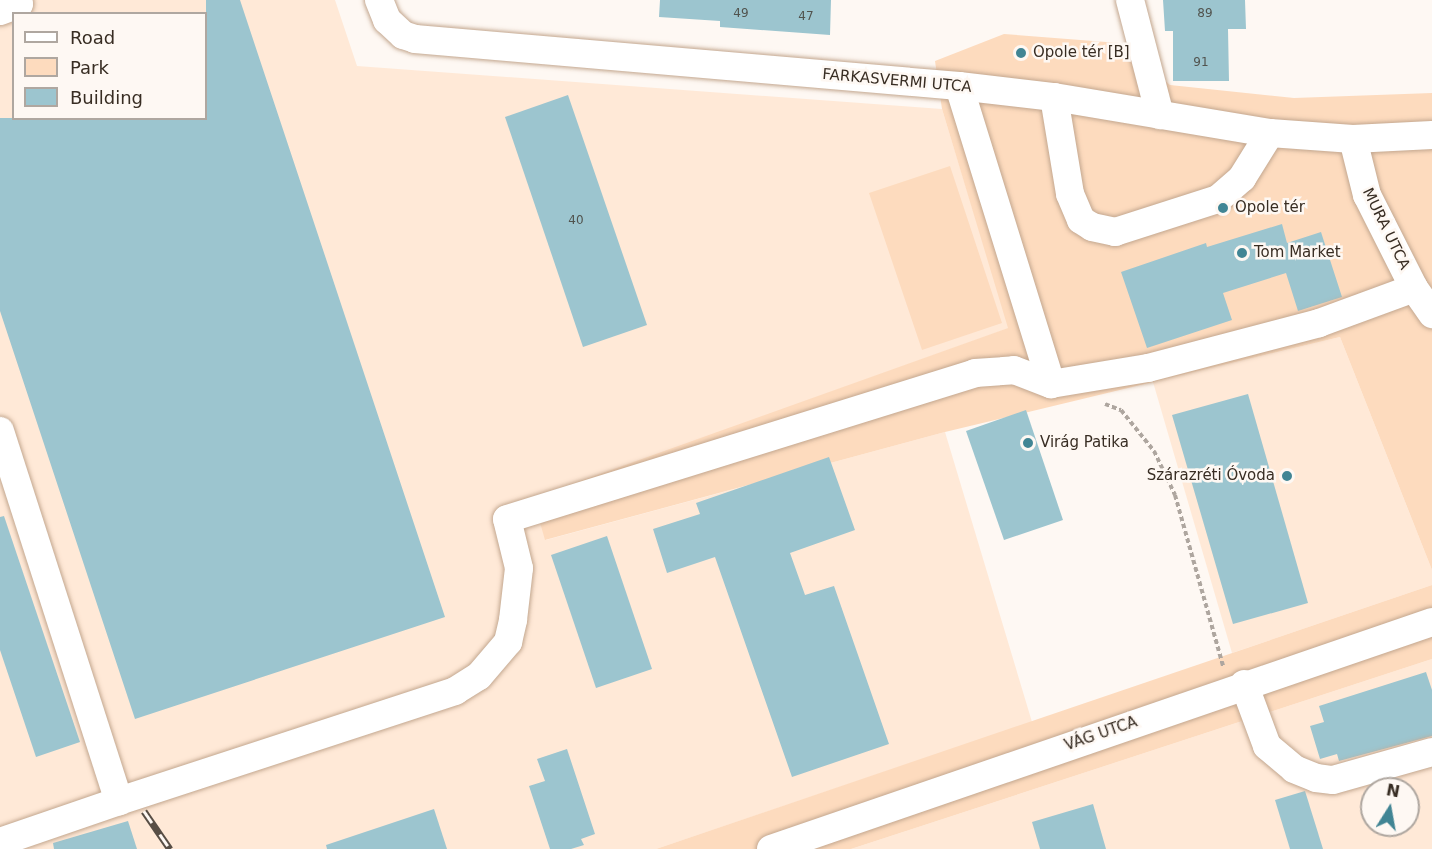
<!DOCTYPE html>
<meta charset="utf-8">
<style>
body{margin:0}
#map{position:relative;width:1432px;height:849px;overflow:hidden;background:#fef8f3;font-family:"DejaVu Sans",sans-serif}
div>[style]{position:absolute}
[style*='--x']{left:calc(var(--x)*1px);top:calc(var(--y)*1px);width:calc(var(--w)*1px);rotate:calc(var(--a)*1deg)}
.built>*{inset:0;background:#ffe9d7}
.green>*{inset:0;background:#fddbbe}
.building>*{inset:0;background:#9cc5cf}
.path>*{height:4px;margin-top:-2px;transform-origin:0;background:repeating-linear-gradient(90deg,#aea69f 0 4.5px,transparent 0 7.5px)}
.roads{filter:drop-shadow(0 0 2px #c3a78f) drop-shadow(0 0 2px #c3a78f)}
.minor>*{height:28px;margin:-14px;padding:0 14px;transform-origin:14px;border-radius:14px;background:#fff}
.rail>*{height:7px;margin-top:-3.5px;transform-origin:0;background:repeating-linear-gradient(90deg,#fef8f3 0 14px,#584e45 0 28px);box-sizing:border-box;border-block:2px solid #584e45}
.dots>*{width:16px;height:16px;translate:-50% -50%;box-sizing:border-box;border:3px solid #fef8f3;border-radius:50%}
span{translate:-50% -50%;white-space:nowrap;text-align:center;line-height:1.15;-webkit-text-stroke:5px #fef8f3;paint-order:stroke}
.number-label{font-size:12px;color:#51534e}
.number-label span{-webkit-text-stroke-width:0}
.poi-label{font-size:15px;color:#382d23}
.left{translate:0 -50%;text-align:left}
.right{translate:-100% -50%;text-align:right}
.street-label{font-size:15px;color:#382d23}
.legend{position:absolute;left:12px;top:12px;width:195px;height:108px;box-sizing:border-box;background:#fef8f3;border:2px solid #afa7a0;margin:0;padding:8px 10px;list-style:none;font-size:18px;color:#382d23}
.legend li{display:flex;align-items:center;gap:12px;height:30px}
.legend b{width:30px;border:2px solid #afa7a0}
.north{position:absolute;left:1360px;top:777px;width:60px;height:60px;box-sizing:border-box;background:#fef8f3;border:2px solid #afa7a0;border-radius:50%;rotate:11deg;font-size:16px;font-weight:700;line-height:24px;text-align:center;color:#382d23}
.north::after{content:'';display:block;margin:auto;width:21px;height:27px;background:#418594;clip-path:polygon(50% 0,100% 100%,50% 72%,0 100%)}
</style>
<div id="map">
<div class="built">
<div style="clip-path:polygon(evenodd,0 0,335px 0,357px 66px,942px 109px,1009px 328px,533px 499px,546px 540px,945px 432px,1032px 722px,656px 849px,0 849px,0 0,14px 14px,206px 14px,206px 118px,14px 118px,14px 14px)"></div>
<div style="clip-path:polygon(1340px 337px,1432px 570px,1432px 585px,1232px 653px,1153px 382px)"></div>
<div style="clip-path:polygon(evenodd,1432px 659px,1432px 849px,851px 849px,1432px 659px,1372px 789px,1408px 789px,1408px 825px,1372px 825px,1372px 789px)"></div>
</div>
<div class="green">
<div style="clip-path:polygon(1004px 34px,1119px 43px,1170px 85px,1294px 98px,1432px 93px,1432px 570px,1340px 337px,945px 432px,545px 540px,533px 498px,1008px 328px,942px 109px,935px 61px)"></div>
<div style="clip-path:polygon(950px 166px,1002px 323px,922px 350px,869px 193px)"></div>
<div style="clip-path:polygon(1432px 585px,1432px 659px,851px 849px,656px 849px)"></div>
</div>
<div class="building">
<div style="clip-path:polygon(206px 0,240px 0,445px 617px,135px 719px,0 311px,0 118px,206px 118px)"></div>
<div style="clip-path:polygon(660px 0,831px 0,830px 35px,720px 27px,720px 21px,659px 17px)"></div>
<div style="clip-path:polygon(1163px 0,1245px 0,1246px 29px,1228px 29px,1229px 81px,1173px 81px,1173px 31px,1165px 31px)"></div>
<div style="clip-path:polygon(568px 95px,647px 325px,583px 347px,505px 117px)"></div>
<div style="clip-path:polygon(1282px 224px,1287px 243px,1321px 232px,1342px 297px,1298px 311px,1286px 273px,1223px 293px,1232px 320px,1147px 348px,1121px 272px,1206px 243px,1207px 247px)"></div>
<div style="clip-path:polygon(1248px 394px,1308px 603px,1233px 624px,1172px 415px)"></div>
<div style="clip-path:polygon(1026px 410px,1063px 520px,1004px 540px,966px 431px)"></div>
<div style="clip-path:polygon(829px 457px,855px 530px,790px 553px,805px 595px,834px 586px,889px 744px,792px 777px,715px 557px,667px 573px,653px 529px,700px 514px,696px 503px)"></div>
<div style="clip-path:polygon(4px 516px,80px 742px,36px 757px,0 650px,0 517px)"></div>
<div style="clip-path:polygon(607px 536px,652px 669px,596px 688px,551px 555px)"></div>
<div style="clip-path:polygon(1426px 672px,1432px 690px,1432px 736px,1339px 761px,1337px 754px,1320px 759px,1310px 726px,1324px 722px,1319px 706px)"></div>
<div style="clip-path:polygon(567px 749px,595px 834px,581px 839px,584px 845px,571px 849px,550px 849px,529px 786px,545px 781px,537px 759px)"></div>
<div style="clip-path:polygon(1305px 791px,1323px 849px,1290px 849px,1275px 800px)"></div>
<div style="clip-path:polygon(1093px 804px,1106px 849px,1040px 849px,1032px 822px)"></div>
<div style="clip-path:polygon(434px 809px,447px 849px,327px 849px,326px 845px)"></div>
<div style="clip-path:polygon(128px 821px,137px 849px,54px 849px,53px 843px)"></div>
</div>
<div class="path">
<div style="--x:1105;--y:404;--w:17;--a:21"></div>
<div style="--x:1121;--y:410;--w:53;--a:51.2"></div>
<div style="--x:1154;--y:451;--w:49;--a:64.5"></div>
<div style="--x:1175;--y:495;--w:178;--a:74.3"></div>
</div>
<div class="roads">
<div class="minor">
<div style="--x:379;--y:0;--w:22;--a:68"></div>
<div style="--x:387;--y:20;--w:22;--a:43"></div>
<div style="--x:403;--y:35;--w:13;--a:18"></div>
<div style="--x:415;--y:39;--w:546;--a:4.94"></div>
<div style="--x:959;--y:86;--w:96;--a:6.6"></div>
<div style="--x:1054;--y:97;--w:219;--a:9.5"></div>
<div style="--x:1270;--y:133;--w:83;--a:4.1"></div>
<div style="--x:1353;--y:139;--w:79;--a:-2.9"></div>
<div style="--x:1130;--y:0;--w:119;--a:75.4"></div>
<div style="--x:0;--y:11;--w:20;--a:-20"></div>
<div style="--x:19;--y:4;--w:4;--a:-104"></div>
<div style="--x:959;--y:86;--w:312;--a:72.8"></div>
<div style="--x:1054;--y:97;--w:98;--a:80.6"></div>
<div style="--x:1070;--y:194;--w:28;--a:67"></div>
<div style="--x:1081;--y:220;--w:13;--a:32"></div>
<div style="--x:1092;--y:227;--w:24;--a:12"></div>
<div style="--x:1115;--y:232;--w:108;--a:-17.8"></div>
<div style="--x:1218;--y:199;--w:32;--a:-41"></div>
<div style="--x:1242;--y:178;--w:53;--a:-58.1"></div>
<div style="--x:1353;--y:139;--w:58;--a:76"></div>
<div style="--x:1367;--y:195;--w:104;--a:63.2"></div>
<div style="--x:1414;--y:288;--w:32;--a:55"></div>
<div style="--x:0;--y:431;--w:389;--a:72.2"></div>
<div style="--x:119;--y:801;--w:354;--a:-18.1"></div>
<div style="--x:455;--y:691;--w:28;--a:-32"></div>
<div style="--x:479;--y:676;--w:45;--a:-49.5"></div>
<div style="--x:508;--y:642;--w:23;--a:-77"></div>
<div style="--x:513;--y:620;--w:52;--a:-83.4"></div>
<div style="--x:519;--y:568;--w:50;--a:-103.8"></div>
<div style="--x:507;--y:519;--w:490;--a:-17.3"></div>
<div style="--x:975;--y:373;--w:39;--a:-4"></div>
<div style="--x:1014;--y:370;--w:40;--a:21"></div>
<div style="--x:1051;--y:384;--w:98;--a:-9.4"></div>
<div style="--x:1148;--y:368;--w:177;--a:-14.7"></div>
<div style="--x:1319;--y:323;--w:101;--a:-20.2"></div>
<div style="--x:1244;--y:684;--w:66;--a:69.6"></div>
<div style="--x:1267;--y:746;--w:35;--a:40"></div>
<div style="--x:1294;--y:769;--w:24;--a:22"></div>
<div style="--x:1316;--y:778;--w:17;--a:7"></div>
<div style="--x:1333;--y:780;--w:103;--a:-15.8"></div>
<div style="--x:0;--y:842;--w:126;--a:-19"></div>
<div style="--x:771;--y:849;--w:699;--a:-18.95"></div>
</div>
</div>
<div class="rail">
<div style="--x:144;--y:811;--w:46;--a:55.6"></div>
</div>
<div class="dots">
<div style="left:1021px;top:53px;background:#418594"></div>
<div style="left:1223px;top:208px;background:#418594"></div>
<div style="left:1242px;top:253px;background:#418594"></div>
<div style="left:1028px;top:443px;background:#418594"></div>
<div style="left:1287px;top:476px;background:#418594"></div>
</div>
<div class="number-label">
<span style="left:741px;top:14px">49</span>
<span style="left:1205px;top:14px">89</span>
<span style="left:806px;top:17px">47</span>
<span style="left:1201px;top:63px">91</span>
<span style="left:576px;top:221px">40</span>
</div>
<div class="poi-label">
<span class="left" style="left:1033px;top:53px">Opole tér [B]</span>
<span class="left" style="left:1235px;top:208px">Opole tér</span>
<span class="left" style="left:1254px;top:253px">Tom Market</span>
<span class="left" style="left:1040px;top:443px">Virág Patika</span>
<span class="right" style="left:1275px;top:476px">Szárazréti Óvoda</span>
</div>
<div class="street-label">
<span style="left:897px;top:81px;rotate:5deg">FARKASVERMI UTCA</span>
<span style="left:1386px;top:229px;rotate:64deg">MURA UTCA</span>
<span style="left:1101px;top:734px;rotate:-19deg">VÁG UTCA</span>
</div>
<ul class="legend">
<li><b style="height:8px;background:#fff"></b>Road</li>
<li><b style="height:16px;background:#fddbbe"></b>Park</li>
<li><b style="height:16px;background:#9cc5cf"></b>Building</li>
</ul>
<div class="north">N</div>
</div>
